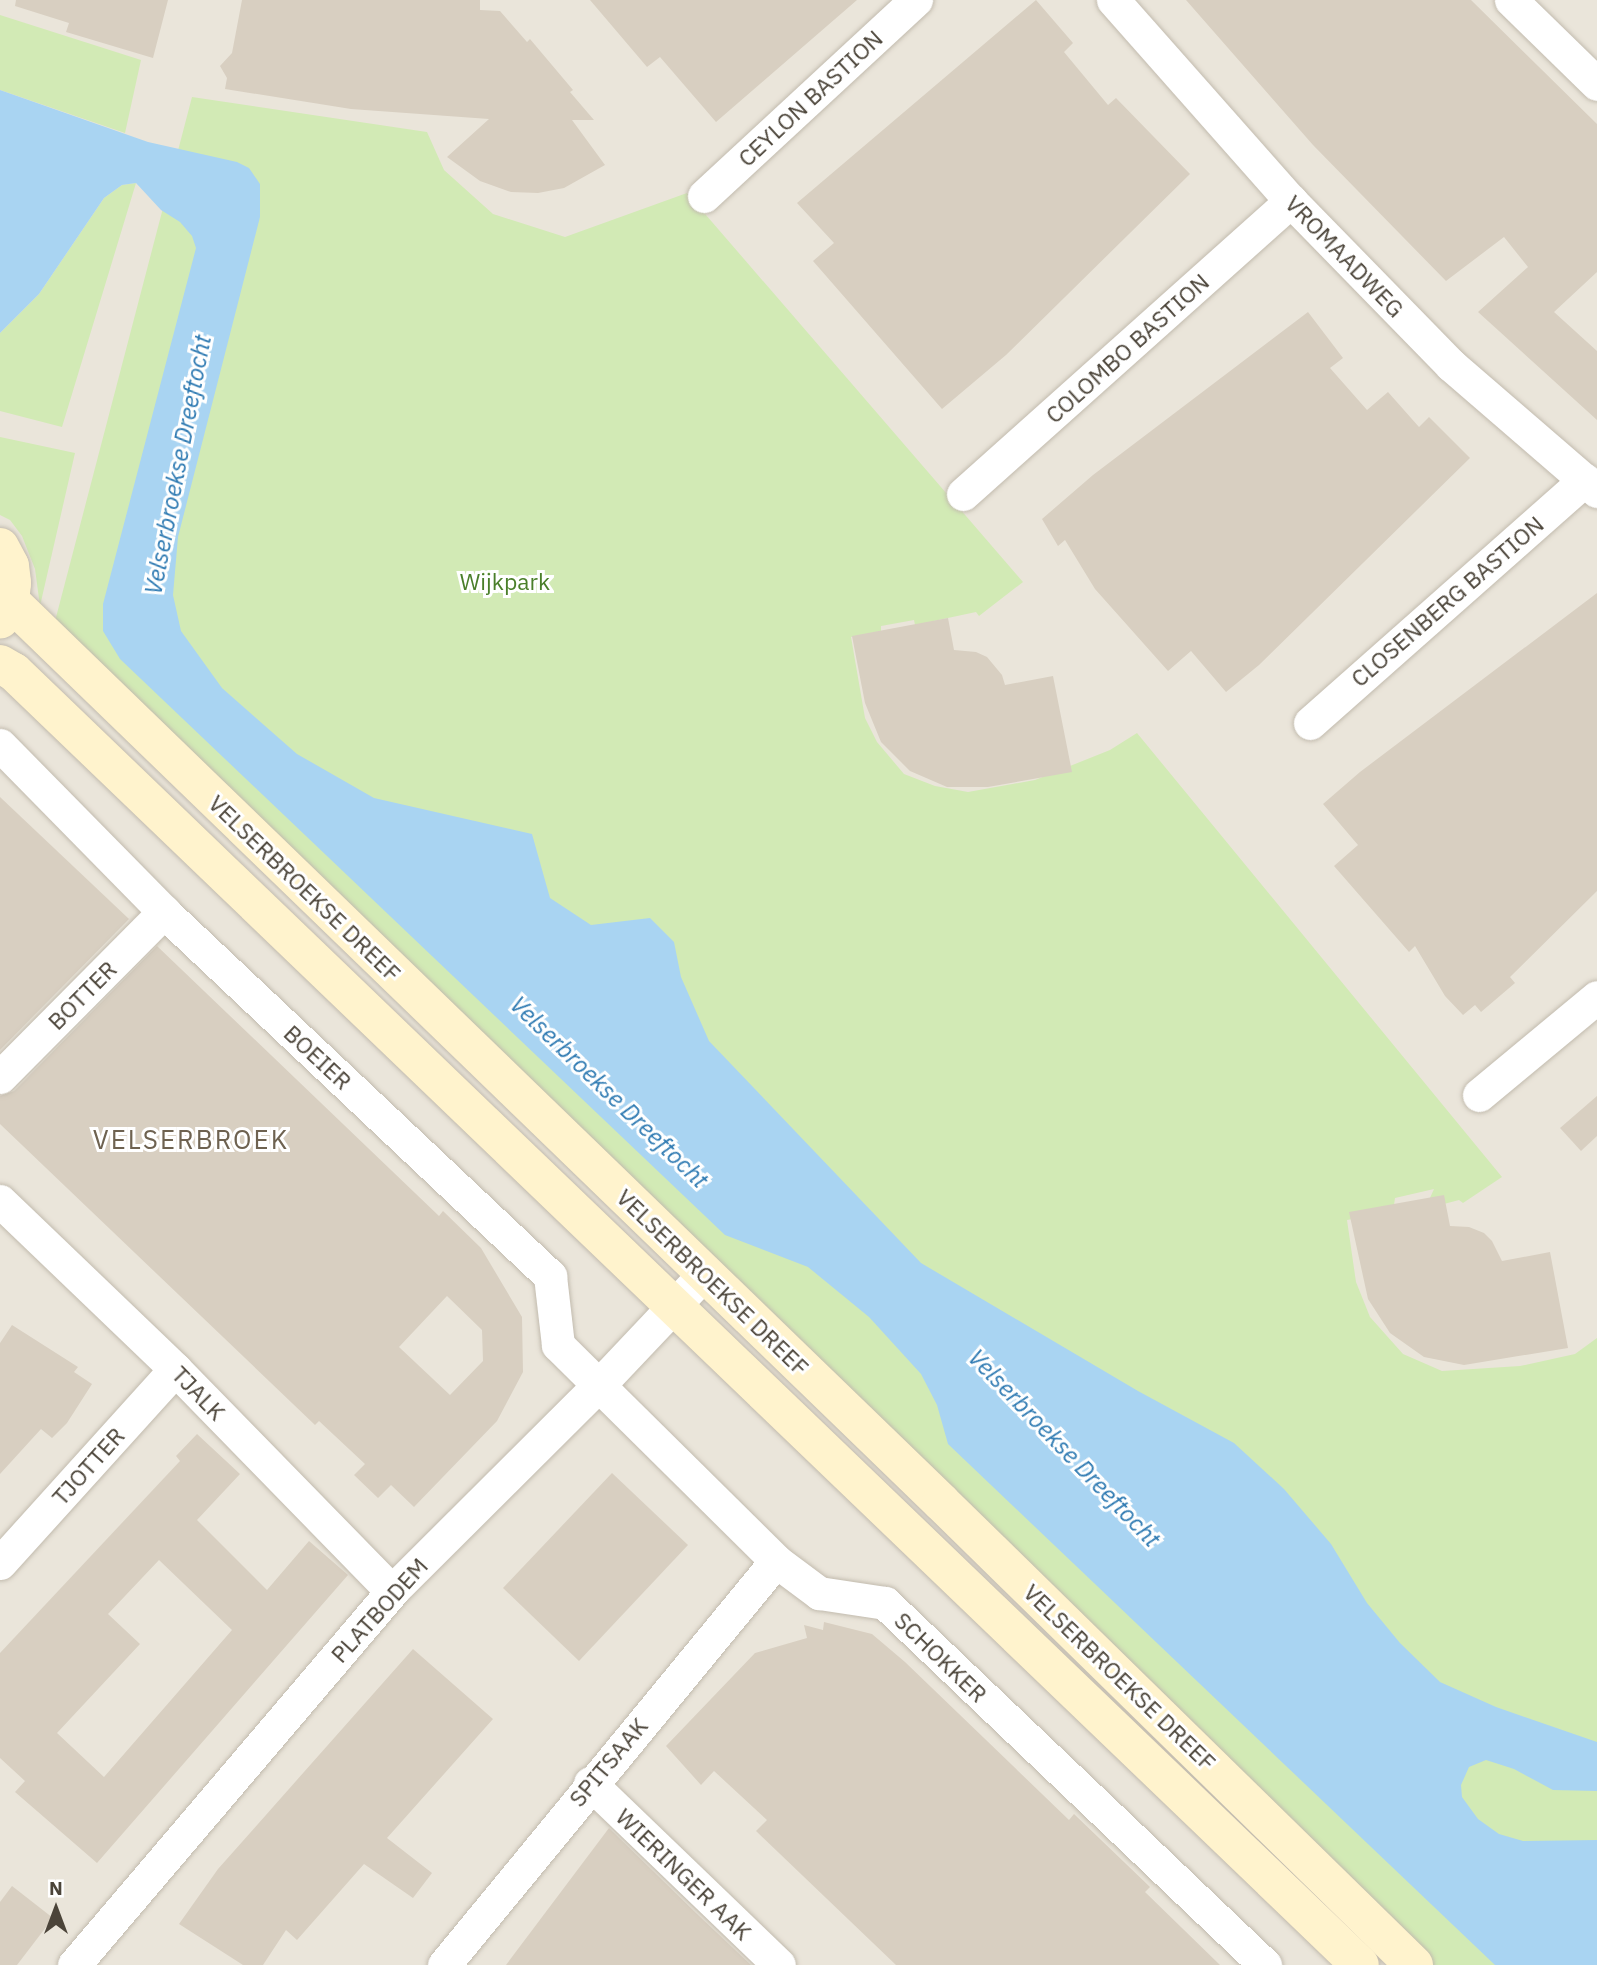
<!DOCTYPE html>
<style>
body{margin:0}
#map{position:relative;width:1597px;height:1965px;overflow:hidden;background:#f6f3ec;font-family:"IBM Plex Sans",sans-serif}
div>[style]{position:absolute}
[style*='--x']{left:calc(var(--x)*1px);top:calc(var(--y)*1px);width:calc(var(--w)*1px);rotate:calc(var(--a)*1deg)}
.residential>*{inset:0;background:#eae5da}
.green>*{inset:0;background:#d2eab5}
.water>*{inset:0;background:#a9d4f2}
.building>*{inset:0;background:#d8cfc1}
.roads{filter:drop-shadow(0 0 2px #c2bbae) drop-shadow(0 0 2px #c2bbae)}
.street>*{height:33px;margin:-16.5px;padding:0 16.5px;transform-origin:16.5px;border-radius:16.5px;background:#fff}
.secondary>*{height:38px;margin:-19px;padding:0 19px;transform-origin:19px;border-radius:19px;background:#fff3cd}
span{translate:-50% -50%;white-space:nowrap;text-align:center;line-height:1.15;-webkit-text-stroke:6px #fff;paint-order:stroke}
.street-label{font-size:23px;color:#4b4439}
.park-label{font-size:23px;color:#4a7f2a}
.water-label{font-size:24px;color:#2e7ab2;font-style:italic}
.quarter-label{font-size:26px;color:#6e6250;letter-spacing:2px}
.north{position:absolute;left:21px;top:1874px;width:70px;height:70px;-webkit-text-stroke:5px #fff;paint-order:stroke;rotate:0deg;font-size:19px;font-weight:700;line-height:28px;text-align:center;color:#4b4439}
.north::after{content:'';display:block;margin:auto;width:24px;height:32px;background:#4b4439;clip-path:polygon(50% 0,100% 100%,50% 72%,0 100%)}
</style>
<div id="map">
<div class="residential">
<div style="clip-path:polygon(0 0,1597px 0,1597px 1965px,0 1965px)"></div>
</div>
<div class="green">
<div style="clip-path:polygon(0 15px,141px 60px,125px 133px,0 90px)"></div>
<div style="clip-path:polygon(192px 97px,427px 132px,444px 170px,493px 214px,565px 237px,687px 193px,1023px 582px,979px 616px,976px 612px,915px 625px,914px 620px,881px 626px,881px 631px,851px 637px,865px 718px,877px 742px,904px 774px,935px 786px,968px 792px,1035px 780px,1110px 750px,1137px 733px,1502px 1177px,1463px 1203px,1459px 1200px,1425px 1209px,1434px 1189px,1395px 1198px,1393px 1212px,1347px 1220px,1356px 1282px,1370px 1317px,1403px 1354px,1442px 1371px,1520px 1366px,1575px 1354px,1597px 1338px,1597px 1965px,1426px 1965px,54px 625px)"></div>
<div style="clip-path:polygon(136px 183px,62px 427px,0 411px,0 333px,39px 294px,104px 198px,122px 185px)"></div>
<div style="clip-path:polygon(0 437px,75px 453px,40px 606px,35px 569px,22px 536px,10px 520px,0 515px)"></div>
</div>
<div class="water">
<div style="clip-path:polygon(0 90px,148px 142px,237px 162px,249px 168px,260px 184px,260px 217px,178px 537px,173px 595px,181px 631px,222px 688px,297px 754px,374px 798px,532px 834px,550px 898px,591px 925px,650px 918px,674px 942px,681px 977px,709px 1041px,921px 1263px,1138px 1391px,1234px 1443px,1284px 1489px,1331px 1544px,1367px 1603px,1400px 1643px,1440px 1682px,1496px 1707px,1597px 1742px,1597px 1791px,1553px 1790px,1514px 1769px,1486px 1760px,1469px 1767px,1461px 1785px,1462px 1797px,1478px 1819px,1499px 1834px,1523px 1841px,1597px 1840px,1597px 1965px,1495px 1965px,948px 1444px,937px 1405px,921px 1374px,869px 1317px,808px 1267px,725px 1235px,120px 659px,103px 631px,103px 604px,196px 248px,192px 236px,180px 222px,161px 210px,136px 183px,122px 185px,104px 198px,39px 294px,0 333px)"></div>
</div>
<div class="building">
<div style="clip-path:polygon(16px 0,168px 0,153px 58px,66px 32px,69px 23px,15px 6px)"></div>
<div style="clip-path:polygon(242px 0,480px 0,480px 10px,500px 11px,527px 42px,530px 39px,573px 90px,570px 92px,594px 120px,572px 120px,605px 165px,564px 188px,538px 193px,511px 192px,480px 181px,447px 157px,489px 119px,351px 109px,225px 89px,227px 78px,220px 66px,232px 53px)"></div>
<div style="clip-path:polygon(590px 0,857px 0,716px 122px,660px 57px,647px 67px)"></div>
<div style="clip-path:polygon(1036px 0,1073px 43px,1064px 52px,1108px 105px,1116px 98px,1190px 174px,1006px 355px,942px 409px,813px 261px,834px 243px,797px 203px)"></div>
<div style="clip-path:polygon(1186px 0,1471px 0,1597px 124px,1597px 272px,1554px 312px,1597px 351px,1597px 420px,1478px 312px,1528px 267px,1504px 237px,1446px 281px,1313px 145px)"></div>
<div style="clip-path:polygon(1308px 312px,1343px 358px,1330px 368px,1367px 410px,1388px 392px,1419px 427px,1429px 417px,1470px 458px,1259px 665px,1226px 692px,1191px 651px,1168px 671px,1095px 589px,1065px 540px,1058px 546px,1042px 519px,1093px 475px)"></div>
<div style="clip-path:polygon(1597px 593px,1597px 891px,1510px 977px,1515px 983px,1481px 1012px,1475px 1005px,1463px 1015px,1445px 996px,1415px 946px,1409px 952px,1334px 866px,1358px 845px,1323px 804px,1360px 772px)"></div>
<div style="clip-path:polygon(948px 618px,954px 650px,976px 652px,987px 657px,1002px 675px,1005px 685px,1053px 676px,1072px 772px,988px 787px,947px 787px,910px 771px,881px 742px,865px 703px,852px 636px)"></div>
<div style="clip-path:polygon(0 797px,129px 919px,0 1050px)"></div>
<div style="clip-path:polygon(evenodd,157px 946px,439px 1216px,443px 1211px,481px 1248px,522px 1317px,523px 1372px,497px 1421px,414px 1507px,391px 1485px,378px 1498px,354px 1475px,365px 1464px,319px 1421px,315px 1425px,0 1124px,0 1096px,14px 1091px,157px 946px,447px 1296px,482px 1330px,483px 1361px,450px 1395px,399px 1347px,447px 1296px)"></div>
<div style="clip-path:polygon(1597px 1096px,1597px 1136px,1581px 1151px,1560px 1128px)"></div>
<div style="clip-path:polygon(1444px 1195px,1450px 1226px,1469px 1227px,1484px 1233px,1492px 1241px,1502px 1261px,1550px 1252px,1568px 1348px,1464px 1365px,1424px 1357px,1390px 1333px,1368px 1299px,1349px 1212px)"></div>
<div style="clip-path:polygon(12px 1325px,78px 1367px,74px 1372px,92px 1384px,67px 1423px,52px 1438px,41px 1429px,0 1474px,0 1343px)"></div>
<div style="clip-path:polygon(evenodd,197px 1434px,240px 1474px,197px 1520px,267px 1590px,309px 1541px,348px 1575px,97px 1863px,15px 1792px,25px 1781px,0 1758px,0 1653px,180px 1461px,176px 1456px,197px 1434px,159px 1560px,232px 1630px,104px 1777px,57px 1733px,140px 1644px,108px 1614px,159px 1560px)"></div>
<div style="clip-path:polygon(612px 1473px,688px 1545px,579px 1661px,503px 1588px)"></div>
<div style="clip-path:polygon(824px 1622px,872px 1634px,905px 1662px,1069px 1820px,1074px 1814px,1150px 1887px,1145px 1892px,1220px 1965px,896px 1965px,756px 1831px,767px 1820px,714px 1771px,701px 1785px,666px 1746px,755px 1653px,807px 1638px,804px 1625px,823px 1630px)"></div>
<div style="clip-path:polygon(413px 1649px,493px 1719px,387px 1838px,432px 1873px,413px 1898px,364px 1864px,297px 1940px,286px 1930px,263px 1965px,243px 1965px,179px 1924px,218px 1869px)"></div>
<div style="clip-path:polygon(609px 1828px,696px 1913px,751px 1965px,506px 1965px)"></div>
<div style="clip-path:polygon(12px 1886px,53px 1918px,17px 1965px,0 1965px,0 1902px)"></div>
</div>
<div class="roads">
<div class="street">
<div style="--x:1113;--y:0;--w:268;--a:48.5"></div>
<div style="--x:1291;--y:201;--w:229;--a:45.7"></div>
<div style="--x:1451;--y:365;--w:193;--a:40.8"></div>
<div style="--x:1511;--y:0;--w:120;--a:44.3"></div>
<div style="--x:704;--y:196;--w:289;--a:-42.8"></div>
<div style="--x:963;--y:494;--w:440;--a:-41.8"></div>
<div style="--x:1310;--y:723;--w:367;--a:-41.5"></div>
<div style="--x:0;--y:745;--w:234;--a:45.5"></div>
<div style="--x:164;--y:912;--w:531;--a:43.32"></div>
<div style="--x:550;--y:1276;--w:69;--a:83.4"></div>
<div style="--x:558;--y:1345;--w:307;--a:44.7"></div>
<div style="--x:776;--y:1561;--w:54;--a:36.7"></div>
<div style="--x:819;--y:1593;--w:67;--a:8.6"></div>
<div style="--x:885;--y:1603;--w:525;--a:43.61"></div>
<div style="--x:0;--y:1077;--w:233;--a:-45.2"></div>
<div style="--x:1479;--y:1095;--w:153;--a:-39.7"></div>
<div style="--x:0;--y:1201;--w:243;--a:43.8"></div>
<div style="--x:175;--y:1369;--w:310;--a:45.7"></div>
<div style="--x:0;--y:1563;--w:261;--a:-47.9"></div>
<div style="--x:590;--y:1783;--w:262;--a:43.9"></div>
<div style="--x:74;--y:1965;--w:491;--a:-49.6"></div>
<div style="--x:392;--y:1591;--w:292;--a:-44.9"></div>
<div style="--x:599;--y:1385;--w:153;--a:-46.6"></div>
<div style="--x:444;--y:1965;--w:523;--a:-50.59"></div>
</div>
<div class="secondary">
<div style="--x:0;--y:547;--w:21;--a:62"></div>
<div style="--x:10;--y:566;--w:17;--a:83"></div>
<div style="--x:12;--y:583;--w:18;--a:96"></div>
<div style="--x:10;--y:601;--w:21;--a:118"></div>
<div style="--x:10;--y:601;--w:1296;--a:44.06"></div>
<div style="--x:941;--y:1502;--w:662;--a:44.39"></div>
<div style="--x:0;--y:664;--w:16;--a:30"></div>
<div style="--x:14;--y:672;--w:1866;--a:43.85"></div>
</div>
</div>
<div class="street-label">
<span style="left:810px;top:98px;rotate:-43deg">CEYLON BASTION</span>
<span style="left:1345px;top:256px;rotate:46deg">VROMAADWEG</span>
<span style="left:1127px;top:348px;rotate:-42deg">COLOMBO BASTION</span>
<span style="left:1447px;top:601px;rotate:-41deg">CLOSENBERG BASTION</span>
<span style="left:305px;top:888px;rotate:44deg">VELSERBROEKSE DREEF</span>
<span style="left:82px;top:995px;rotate:-45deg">BOTTER</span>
<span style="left:318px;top:1057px;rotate:43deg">BOEIER</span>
<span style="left:713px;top:1282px;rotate:44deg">VELSERBROEKSE DREEF</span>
<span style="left:199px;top:1393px;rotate:46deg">TJALK</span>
<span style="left:88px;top:1466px;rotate:-48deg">TJOTTER</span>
<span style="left:379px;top:1610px;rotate:-48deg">PLATBODEM</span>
<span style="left:941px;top:1657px;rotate:44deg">SCHOKKER</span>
<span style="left:1120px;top:1677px;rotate:44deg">VELSERBROEKSE DREEF</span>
<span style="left:608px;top:1762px;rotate:-50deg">SPITSAAK</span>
<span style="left:684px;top:1874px;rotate:44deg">WIERINGER AAK</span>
</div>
<div class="park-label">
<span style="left:505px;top:581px">Wijkpark</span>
</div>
<div class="water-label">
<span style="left:178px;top:465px;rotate:-79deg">Velserbroekse Dreeftocht</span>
<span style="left:609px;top:1092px;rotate:44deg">Velserbroekse Dreeftocht</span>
<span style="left:1064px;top:1448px;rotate:46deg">Velserbroekse Dreeftocht</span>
</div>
<div class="quarter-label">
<span style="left:191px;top:1140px">VELSERBROEK</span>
</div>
<div class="north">N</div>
</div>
